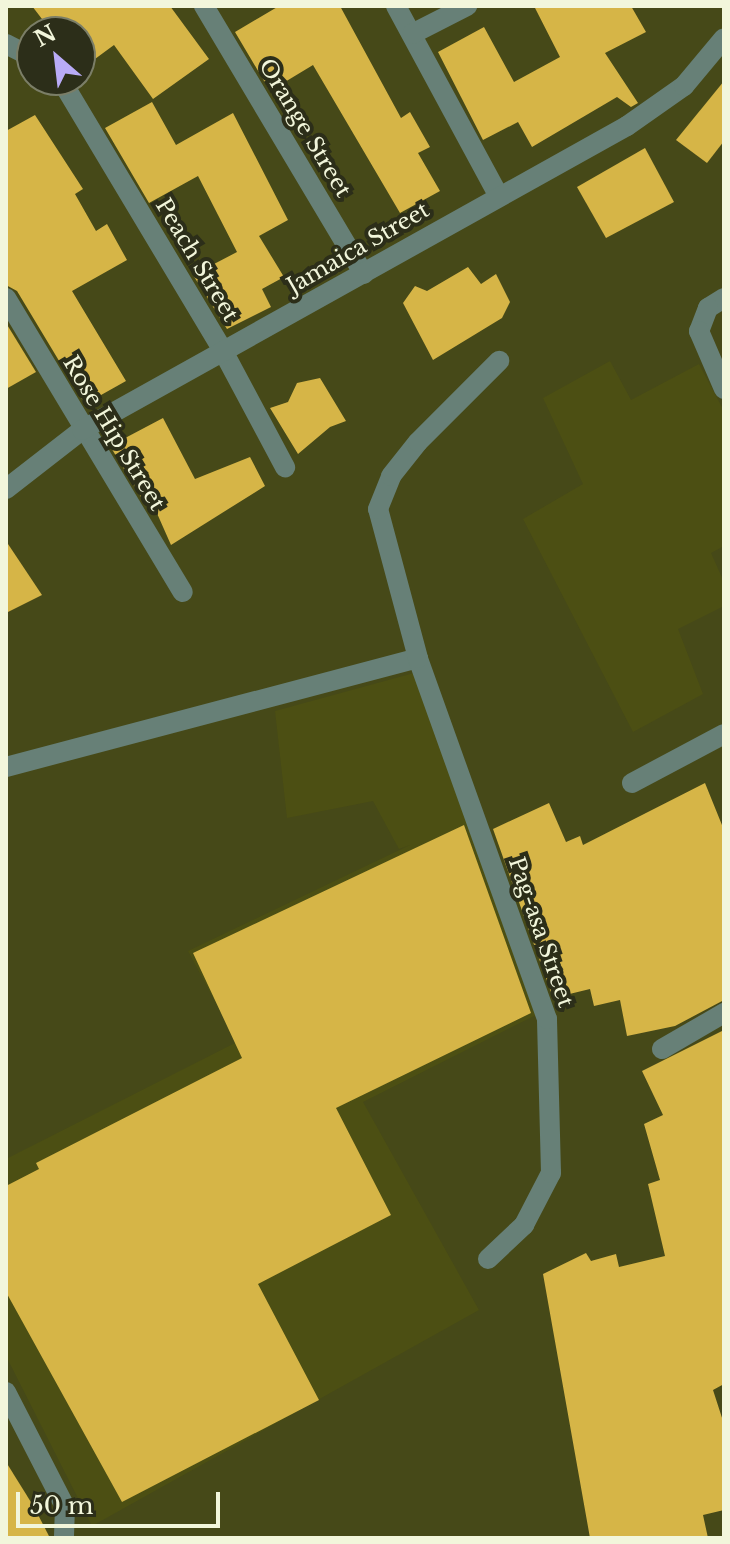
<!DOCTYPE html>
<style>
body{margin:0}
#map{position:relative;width:730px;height:1544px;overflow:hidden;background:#464918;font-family:"Libre Baskerville",serif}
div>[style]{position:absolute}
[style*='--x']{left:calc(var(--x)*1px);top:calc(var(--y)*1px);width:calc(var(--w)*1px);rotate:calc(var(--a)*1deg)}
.built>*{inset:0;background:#4c4f13}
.building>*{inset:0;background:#d6b547}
.minor>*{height:20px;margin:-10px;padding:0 10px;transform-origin:10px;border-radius:10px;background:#678077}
span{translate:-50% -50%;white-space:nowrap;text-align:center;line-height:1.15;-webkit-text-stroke:8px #2c2e19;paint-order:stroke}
.street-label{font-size:22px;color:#f2f6db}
.frame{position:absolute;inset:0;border:8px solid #f2f6db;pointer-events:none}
.north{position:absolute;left:16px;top:16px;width:80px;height:80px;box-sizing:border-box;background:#2c2e19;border:2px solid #7b7e67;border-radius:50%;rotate:332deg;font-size:22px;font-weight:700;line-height:32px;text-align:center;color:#f2f6db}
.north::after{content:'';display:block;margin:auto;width:28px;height:36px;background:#b9abf7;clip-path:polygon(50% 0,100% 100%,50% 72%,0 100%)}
.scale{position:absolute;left:16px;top:1492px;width:204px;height:36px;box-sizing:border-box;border:4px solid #f2f6db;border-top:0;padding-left:10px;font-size:24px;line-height:28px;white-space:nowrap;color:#f2f6db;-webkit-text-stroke:6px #2c2e19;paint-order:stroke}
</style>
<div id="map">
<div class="built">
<div style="clip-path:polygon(610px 361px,631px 400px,699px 364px,724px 411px,724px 546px,711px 553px,724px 582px,724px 606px,678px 629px,703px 694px,633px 732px,523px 519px,583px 484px,543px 398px)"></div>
<div style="clip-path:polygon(414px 673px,544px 1011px,363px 1102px,479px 1310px,92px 1526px,6px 1356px,6px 1159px,237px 1042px,188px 951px,410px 845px,399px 849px,373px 801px,287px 818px,275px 711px)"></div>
</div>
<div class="building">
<div style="clip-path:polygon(32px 6px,170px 6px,209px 59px,153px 99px,114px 45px,80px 70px,80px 32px,52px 32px)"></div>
<div style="clip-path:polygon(279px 6px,340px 6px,401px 118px,410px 112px,430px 147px,418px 153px,440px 191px,400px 213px,313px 65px,270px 91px,235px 32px)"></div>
<div style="clip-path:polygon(534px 6px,631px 6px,646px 32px,605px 53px,638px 103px,631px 107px,617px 97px,532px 147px,518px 122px,483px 140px,438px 52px,484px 27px,514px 82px,560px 57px)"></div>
<div style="clip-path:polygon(724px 81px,724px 141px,707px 163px,676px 140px)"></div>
<div style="clip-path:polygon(152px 102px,176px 145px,233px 113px,288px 220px,259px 236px,284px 277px,262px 289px,271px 307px,227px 329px,193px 275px,237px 252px,198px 176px,149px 203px,105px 128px)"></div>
<div style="clip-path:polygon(35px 115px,83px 189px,75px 194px,96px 231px,107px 224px,127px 260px,72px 291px,126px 381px,85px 404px,17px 291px,6px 285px,6px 131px)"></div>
<div style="clip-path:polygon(645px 148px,674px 202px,606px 238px,577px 187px)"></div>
<div style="clip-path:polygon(468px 267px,481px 284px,496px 274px,510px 302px,502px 318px,433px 360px,403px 303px,415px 286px,427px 291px)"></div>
<div style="clip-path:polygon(6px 323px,36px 372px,6px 389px)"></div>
<div style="clip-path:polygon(320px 378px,346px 421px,330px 427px,298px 454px,270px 408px,288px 402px,297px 383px)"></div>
<div style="clip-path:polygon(163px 418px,195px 479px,250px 457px,265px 486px,171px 545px,148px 493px,141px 497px,110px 446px)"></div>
<div style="clip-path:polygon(6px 541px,42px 595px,6px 613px)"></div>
<div style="clip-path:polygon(705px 783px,724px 830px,724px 1000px,675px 1026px,627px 1036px,620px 1000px,594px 1006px,590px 989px,553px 998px,493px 829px,549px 803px,566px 842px,580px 836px,583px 845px)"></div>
<div style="clip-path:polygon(464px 825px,531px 1013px,336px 1108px,391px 1215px,258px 1284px,319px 1400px,122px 1502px,6px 1292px,6px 1186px,39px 1169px,36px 1163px,242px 1058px,193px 953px)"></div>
<div style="clip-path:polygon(724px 1030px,724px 1384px,713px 1390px,724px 1424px,724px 1510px,703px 1515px,708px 1538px,590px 1538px,543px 1274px,586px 1253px,591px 1261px,616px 1254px,619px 1267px,665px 1256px,648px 1184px,660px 1180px,644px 1124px,663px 1115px,642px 1071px)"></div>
<div style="clip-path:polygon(6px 1462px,34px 1507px,50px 1538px,6px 1538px)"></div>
</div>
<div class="minor">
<div style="--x:204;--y:6;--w:312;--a:59.2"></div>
<div style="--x:396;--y:6;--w:215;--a:61.6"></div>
<div style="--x:412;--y:34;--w:62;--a:-27"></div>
<div style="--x:6;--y:44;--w:29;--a:27"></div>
<div style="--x:61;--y:80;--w:316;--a:59.1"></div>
<div style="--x:223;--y:351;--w:132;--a:61.9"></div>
<div style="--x:6;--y:298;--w:343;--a:59"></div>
<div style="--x:724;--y:298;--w:19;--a:148"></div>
<div style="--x:708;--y:308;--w:25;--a:111"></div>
<div style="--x:699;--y:331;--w:63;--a:66.7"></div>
<div style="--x:6;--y:489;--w:96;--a:-37.8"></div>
<div style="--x:82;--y:430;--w:624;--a:-29.15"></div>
<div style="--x:627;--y:126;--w:70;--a:-35.1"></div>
<div style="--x:684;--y:86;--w:62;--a:-50.2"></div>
<div style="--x:6;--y:767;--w:426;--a:-14.8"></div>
<div style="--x:632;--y:783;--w:104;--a:-28"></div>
<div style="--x:662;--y:1049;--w:72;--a:-30.1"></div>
<div style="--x:488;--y:1259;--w:50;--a:-43.4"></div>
<div style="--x:524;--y:1225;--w:59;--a:-62.6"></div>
<div style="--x:551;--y:1173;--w:154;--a:-91.5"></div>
<div style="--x:547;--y:1019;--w:383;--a:-109.7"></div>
<div style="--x:418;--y:658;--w:154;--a:-105"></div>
<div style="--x:378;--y:509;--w:35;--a:-68"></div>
<div style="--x:391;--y:476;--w:43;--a:-51.5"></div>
<div style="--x:418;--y:442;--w:115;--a:-45"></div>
<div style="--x:6;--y:1392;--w:129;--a:62.8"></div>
<div style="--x:65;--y:1507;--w:31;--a:92"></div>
</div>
<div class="street-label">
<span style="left:305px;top:128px;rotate:59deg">Orange Street</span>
<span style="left:358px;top:248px;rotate:-30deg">Jamaica Street</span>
<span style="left:197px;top:260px;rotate:59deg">Peach Street</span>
<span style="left:114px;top:433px;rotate:59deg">Rose Hip Street</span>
<span style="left:541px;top:932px;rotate:71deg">Pag-asa Street</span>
</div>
<div class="frame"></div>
<div class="north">N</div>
<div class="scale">50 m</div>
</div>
